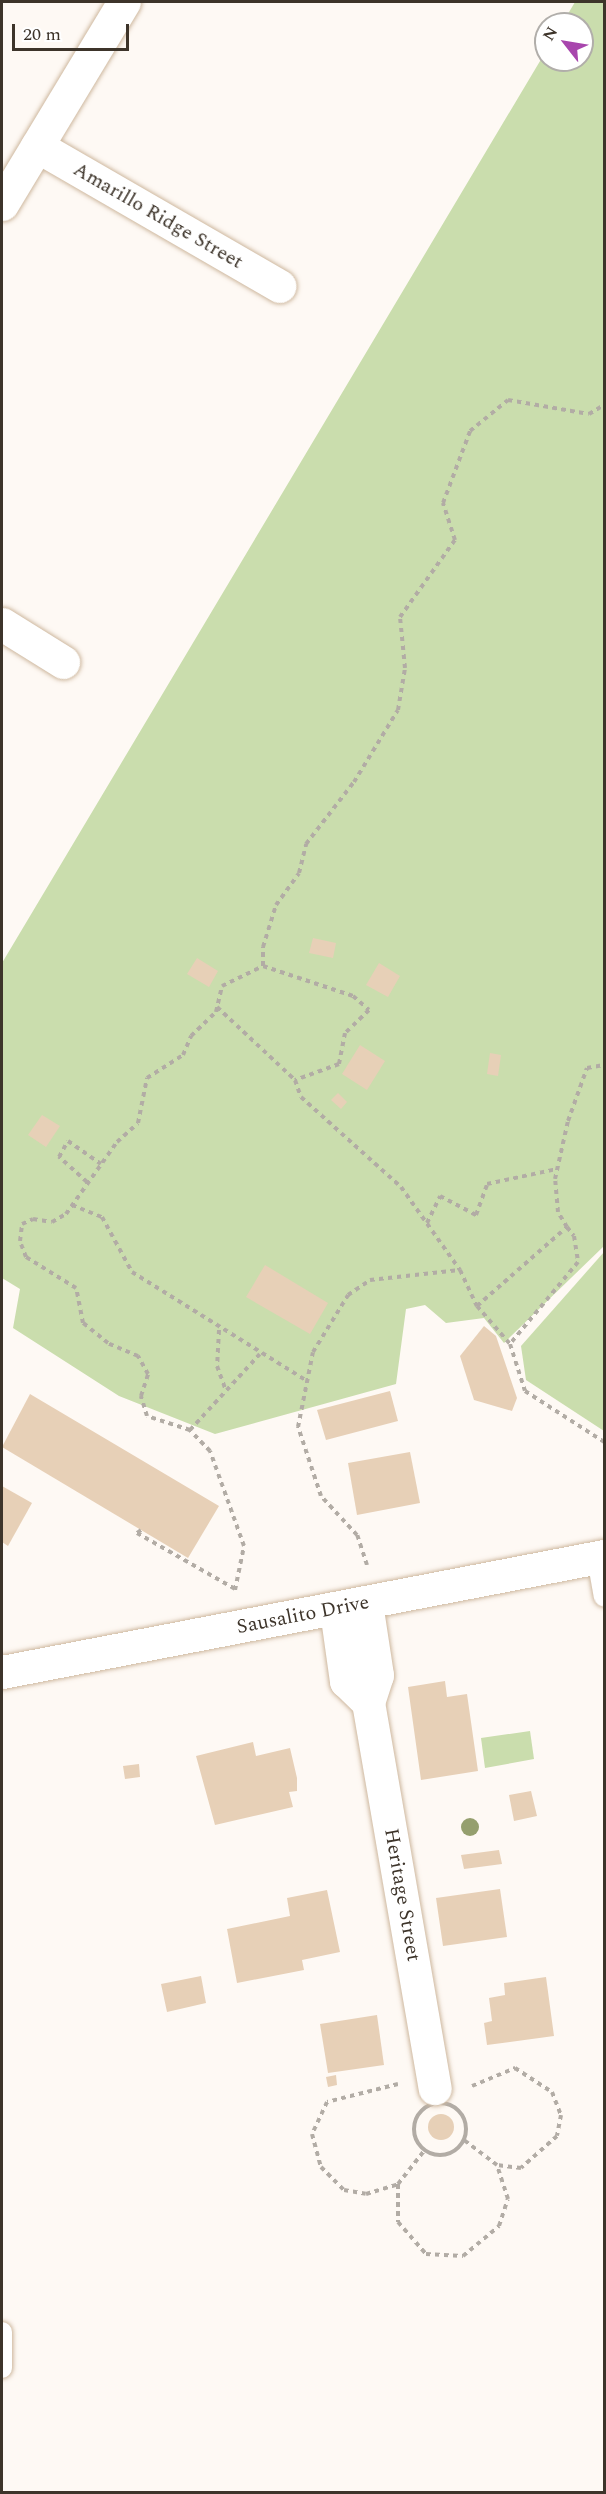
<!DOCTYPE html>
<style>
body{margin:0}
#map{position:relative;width:606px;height:2494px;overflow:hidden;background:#fef9f4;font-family:Spectral,serif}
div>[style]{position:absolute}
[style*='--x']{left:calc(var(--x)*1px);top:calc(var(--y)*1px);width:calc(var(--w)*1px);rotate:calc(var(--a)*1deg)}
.green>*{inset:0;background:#caddad}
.building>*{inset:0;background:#e7d0b7}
.round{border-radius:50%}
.path>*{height:4px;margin-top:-2px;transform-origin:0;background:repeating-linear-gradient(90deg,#b2aca5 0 4.5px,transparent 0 9px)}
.path>.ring{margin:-2px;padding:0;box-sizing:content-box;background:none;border:4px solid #b2aca5;border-radius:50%}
.roads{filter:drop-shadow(0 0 2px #ceb89f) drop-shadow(0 0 2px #ceb89f)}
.service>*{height:20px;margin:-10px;padding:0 10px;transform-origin:10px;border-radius:10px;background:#fff}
.minor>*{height:33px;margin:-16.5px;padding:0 16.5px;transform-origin:16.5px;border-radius:16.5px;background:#fff}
.trees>*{width:18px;height:18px;margin:-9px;border-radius:50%;background:#959f6e}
span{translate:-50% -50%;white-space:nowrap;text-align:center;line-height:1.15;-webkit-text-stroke:5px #fff;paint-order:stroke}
.street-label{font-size:20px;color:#3d342a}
.frame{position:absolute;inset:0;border:3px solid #3d342a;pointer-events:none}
.north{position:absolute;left:534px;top:12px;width:60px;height:60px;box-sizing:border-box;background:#fff;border:2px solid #b1aeaa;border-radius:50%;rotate:301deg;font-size:16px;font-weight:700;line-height:24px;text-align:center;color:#3d342a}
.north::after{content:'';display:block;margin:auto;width:21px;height:27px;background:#a846ad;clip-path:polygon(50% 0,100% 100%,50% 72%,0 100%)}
.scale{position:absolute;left:12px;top:24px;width:117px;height:27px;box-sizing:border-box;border:3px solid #3d342a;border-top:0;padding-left:8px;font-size:18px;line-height:21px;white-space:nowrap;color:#3d342a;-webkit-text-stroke:4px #fff;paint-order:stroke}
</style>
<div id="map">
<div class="green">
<div style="clip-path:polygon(575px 2px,604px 2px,604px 1246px,504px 1343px,484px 1318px,446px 1323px,425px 1305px,406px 1309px,396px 1384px,215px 1434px,119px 1396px,13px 1328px,20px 1289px,2px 1278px,2px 963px,546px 51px,546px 60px,582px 60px,582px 24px,562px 24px)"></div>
<div style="clip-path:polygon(604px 1252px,604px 1431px,526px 1380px,521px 1346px)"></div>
<div style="clip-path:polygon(530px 1731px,534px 1759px,485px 1768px,481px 1738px)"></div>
</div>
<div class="building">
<div style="clip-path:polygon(313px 938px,336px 943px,333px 958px,309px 953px)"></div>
<div style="clip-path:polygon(197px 958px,218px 971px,209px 987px,187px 974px)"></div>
<div style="clip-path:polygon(379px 963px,400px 976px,388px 997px,366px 985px)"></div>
<div style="clip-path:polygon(360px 1045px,385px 1061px,367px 1090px,342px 1074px)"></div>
<div style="clip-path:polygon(490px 1053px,501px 1055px,498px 1076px,487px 1074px)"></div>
<div style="clip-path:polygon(338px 1093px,347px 1102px,341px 1109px,331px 1100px)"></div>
<div style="clip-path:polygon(42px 1115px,60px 1126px,46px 1147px,28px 1135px)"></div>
<div style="clip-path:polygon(265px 1265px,328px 1303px,310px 1334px,246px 1297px)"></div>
<div style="clip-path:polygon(484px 1326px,496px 1336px,517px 1398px,512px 1411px,474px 1400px,460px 1356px)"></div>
<div style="clip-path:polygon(390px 1391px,398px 1421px,326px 1440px,317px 1410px)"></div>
<div style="clip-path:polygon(30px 1394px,219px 1506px,188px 1558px,2px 1447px)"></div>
<div style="clip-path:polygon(410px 1452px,420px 1503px,357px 1515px,348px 1463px)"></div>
<div style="clip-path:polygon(2px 1486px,32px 1503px,8px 1546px,2px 1542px)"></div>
<div style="clip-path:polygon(445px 1681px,447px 1697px,467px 1694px,478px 1771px,421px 1780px,408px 1687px)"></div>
<div style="clip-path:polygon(253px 1742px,256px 1756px,290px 1748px,297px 1778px,297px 1791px,289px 1792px,293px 1807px,215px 1825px,196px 1756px)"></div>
<div style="clip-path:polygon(139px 1764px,140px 1777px,125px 1779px,123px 1766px)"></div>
<div style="clip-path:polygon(531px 1791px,537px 1816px,514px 1821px,509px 1795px)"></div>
<div style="clip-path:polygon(499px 1850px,502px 1864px,464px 1869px,461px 1855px)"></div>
<div style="clip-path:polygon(500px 1889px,507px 1937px,443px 1946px,436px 1898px)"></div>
<div style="clip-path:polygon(327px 1890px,340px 1952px,302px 1960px,304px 1970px,237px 1983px,227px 1929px,290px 1916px,287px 1898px)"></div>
<div style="clip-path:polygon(201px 1976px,206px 2003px,167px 2012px,161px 1984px)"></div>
<div style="clip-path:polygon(546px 1977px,554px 2036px,487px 2045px,484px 2023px,492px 2021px,489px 1998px,505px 1995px,504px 1983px)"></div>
<div style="clip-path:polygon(377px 2015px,384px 2065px,328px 2073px,320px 2024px)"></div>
<div style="clip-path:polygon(336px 2075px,337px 2085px,328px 2087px,326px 2077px)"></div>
<div class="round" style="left:428px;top:2114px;width:26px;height:26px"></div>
</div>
<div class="path">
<div style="--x:263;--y:966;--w:19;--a:-90"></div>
<div style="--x:263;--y:947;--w:44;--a:-72.8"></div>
<div style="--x:276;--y:905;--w:39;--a:-54"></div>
<div style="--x:299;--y:873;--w:30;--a:-76"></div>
<div style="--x:306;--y:844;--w:78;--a:-52.3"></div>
<div style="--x:354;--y:782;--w:84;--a:-58.6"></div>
<div style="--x:398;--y:710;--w:43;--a:-80.5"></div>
<div style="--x:405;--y:668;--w:51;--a:-95.6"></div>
<div style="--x:400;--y:617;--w:95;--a:-54.5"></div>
<div style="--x:455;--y:540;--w:39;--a:-108"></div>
<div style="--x:443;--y:503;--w:77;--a:-69.4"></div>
<div style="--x:470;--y:431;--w:49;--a:-39.2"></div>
<div style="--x:508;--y:400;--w:82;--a:9.8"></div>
<div style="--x:589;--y:414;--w:17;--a:-31"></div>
<div style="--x:217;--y:1007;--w:107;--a:43.1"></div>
<div style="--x:87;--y:1182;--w:38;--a:-138"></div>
<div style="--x:59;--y:1157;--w:18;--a:-61"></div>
<div style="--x:68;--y:1141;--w:40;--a:34.9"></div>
<div style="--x:72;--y:1205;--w:32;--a:22"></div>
<div style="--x:102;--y:1217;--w:63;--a:61.4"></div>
<div style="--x:132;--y:1272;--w:206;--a:31.9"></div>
<div style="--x:427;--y:1223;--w:30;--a:-64"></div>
<div style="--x:440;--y:1196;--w:41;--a:27.8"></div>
<div style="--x:476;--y:1215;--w:33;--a:-70"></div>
<div style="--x:487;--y:1184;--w:72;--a:-12.1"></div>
<div style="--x:567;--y:1227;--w:17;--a:-121"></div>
<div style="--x:558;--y:1212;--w:33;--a:-95"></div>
<div style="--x:555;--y:1179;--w:59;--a:-77.4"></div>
<div style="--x:568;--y:1121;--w:56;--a:-70.3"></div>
<div style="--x:587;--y:1068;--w:17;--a:-10"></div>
<div style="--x:477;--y:1306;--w:50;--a:49"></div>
<div style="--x:219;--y:1330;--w:36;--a:93"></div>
<div style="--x:217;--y:1366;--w:23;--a:70"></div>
<div style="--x:190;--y:1430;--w:103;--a:-47.4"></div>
<div style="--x:141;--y:1530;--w:5;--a:143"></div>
<div style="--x:137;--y:1533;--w:113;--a:29.7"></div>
<div style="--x:367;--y:1565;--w:32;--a:-108"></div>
<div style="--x:357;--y:1535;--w:53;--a:-132.7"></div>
<div style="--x:321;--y:1496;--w:73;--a:-108.4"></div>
<div style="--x:298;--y:1427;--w:76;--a:-78.7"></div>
<div style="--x:313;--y:1352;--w:67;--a:-58.4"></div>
<div style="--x:348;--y:1295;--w:27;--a:-34"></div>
<div style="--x:370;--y:1280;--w:90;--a:-6.4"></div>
<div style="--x:235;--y:1590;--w:45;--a:-78.4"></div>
<div style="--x:244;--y:1546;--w:101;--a:-109.7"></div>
<div style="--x:210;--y:1451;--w:29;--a:-134"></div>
<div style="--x:190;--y:1430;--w:45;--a:-162"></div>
<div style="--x:147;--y:1416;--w:21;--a:-107"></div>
<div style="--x:141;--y:1396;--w:23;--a:-72"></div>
<div style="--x:148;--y:1374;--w:21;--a:-119"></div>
<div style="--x:138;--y:1356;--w:33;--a:-157"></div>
<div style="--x:108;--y:1343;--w:32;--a:-141"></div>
<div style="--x:83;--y:1323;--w:36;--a:-101"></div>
<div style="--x:76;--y:1288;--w:59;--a:-148.2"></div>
<div style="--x:26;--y:1257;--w:17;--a:-111"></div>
<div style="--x:20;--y:1241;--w:17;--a:-83"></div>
<div style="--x:22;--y:1224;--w:12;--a:-24"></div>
<div style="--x:33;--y:1219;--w:19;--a:9"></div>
<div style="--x:52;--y:1222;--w:16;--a:-30"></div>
<div style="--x:66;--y:1214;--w:88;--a:-54.7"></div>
<div style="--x:117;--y:1142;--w:28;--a:-42"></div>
<div style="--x:138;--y:1123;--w:46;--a:-78.7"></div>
<div style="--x:147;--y:1078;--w:43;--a:-32.6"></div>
<div style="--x:183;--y:1055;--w:21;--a:-67"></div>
<div style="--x:191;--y:1036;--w:35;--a:-44"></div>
<div style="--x:216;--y:1012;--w:27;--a:-77"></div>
<div style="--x:222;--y:986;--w:46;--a:-26"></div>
<div style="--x:263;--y:966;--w:95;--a:18.4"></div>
<div style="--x:353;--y:996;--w:21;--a:41"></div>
<div style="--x:369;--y:1010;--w:33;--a:136"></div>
<div style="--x:345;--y:1033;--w:32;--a:101"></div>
<div style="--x:339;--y:1064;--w:47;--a:160"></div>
<div style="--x:295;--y:1080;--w:18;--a:71"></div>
<div style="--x:301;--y:1097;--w:135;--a:42"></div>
<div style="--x:401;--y:1187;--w:102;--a:54.6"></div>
<div style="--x:460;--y:1270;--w:40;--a:65"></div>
<div style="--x:477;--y:1306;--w:120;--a:-41.3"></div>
<div style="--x:567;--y:1227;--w:11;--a:52"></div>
<div style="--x:574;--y:1236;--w:26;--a:81"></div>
<div style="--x:578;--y:1262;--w:107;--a:129.7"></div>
<div style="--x:510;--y:1344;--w:49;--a:72.3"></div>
<div style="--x:525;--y:1391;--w:94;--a:32.8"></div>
<div style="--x:398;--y:2084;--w:73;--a:165.8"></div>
<div style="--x:327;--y:2102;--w:35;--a:115"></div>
<div style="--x:312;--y:2134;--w:34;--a:75"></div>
<div style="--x:321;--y:2167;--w:33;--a:45"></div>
<div style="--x:344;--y:2190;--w:22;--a:10"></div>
<div style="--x:366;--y:2194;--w:34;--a:-17"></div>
<div style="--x:398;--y:2184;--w:38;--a:90"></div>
<div style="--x:398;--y:2222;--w:43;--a:48.8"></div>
<div style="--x:426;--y:2254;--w:37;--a:3"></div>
<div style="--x:463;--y:2256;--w:47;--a:-39.8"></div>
<div style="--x:499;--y:2226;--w:28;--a:-72"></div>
<div style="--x:508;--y:2199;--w:36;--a:-108"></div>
<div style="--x:497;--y:2165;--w:41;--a:-142.9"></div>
<div style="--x:472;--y:2086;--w:47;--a:-22.7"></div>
<div style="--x:515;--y:2068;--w:44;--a:33"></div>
<div style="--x:552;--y:2092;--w:25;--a:69"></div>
<div style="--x:561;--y:2115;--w:21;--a:101"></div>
<div style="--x:557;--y:2136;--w:48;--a:138.4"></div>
<div style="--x:521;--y:2168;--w:24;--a:-173"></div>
<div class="ring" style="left:414px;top:2103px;width:48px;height:48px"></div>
<div style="--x:398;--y:2184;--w:42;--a:-51.8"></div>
</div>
<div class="roads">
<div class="service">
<div style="--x:597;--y:1558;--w:39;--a:80"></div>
<div style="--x:2;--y:2332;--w:36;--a:90"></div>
</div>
<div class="minor">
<div style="--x:37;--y:146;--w:280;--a:30"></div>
<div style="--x:2;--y:204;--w:236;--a:-58.9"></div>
<div style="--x:2;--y:624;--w:72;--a:31.9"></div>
<div style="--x:366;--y:1603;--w:73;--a:81.3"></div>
<div style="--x:377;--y:1675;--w:28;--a:108"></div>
<div style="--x:336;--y:1610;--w:72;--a:82"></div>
<div style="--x:346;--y:1681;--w:30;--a:44"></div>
<div style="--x:368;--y:1702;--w:392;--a:80.2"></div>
<div style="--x:2;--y:1672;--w:613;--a:-10.91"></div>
</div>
</div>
<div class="trees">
<div style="left:470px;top:1827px"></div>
</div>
<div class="street-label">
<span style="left:158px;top:216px;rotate:30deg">Amarillo Ridge Street</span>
<span style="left:303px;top:1615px;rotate:-11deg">Sausalito Drive</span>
<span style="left:402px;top:1895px;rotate:80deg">Heritage Street</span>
</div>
<div class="frame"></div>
<div class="north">N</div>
<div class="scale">20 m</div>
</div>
